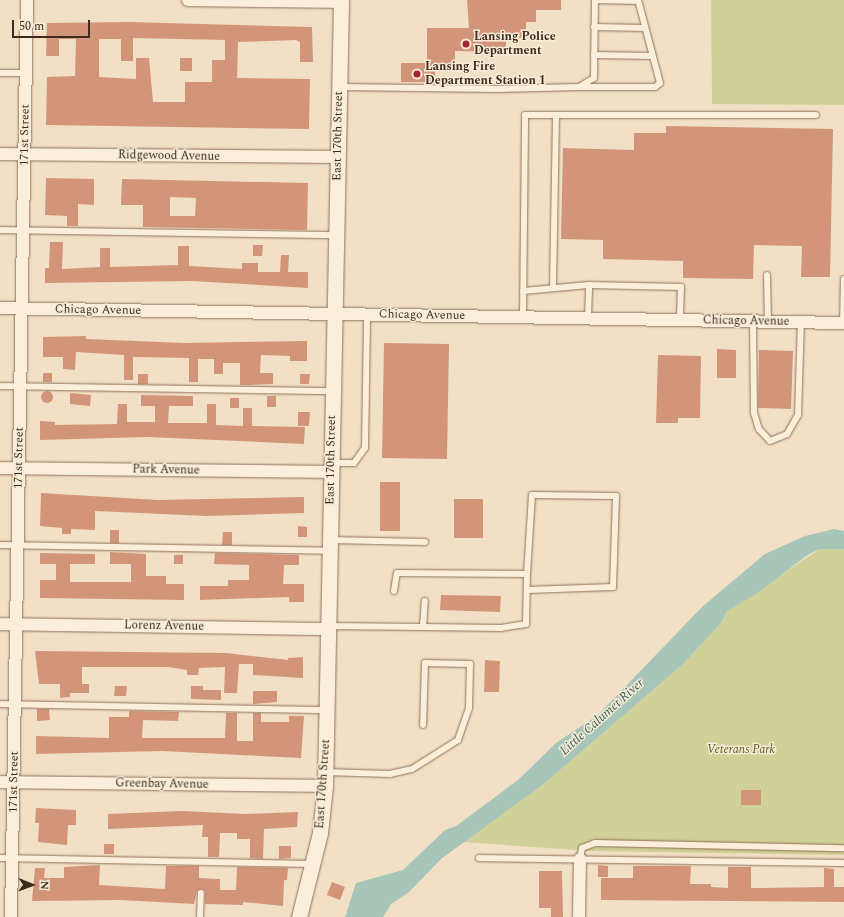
<!DOCTYPE html>
<style>
body{margin:0}
#map{position:relative;width:844px;height:917px;overflow:hidden;background:#f2e0c6;font-family:Spectral,serif}
div>[style]{position:absolute}
[style*='--x']{left:calc(var(--x)*1px);top:calc(var(--y)*1px);width:calc(var(--w)*1px);rotate:calc(var(--a)*1deg)}
.green>*{inset:0;background:#d0d198}
.water>*{inset:0;background:#a7c5b9}
.building>*{inset:0;background:#d39579}
.round{border-radius:50%}
.roads{filter:drop-shadow(0 0 1px #8f7159) drop-shadow(0 0 1px #8f7159)}
.service>*{height:6px;margin:-3px;padding:0 3px;transform-origin:3px;border-radius:3px;background:#fbeeda}
.minor>*{height:12px;margin:-6px;padding:0 6px;transform-origin:6px;border-radius:6px;background:#fbeeda}
.tertiary>*{height:15px;margin:-7.5px;padding:0 7.5px;transform-origin:7.5px;border-radius:7.5px;background:#fbeeda}
.dots>*{width:11px;height:11px;translate:-50% -50%;box-sizing:border-box;border:2px solid #f8ebd6;border-radius:50%}
span{translate:-50% -50%;white-space:nowrap;text-align:center;line-height:1.15;-webkit-text-stroke:3px #f8ebd6;paint-order:stroke}
.poi-label{font-size:12px;color:#3e2b1e;font-weight:700}
.left{translate:0 -50%;text-align:left}
.street-label{font-size:12px;color:#3e2b1e}
.park-label{font-size:12px;color:#545c23;font-style:italic}
.water-label{font-size:13px;color:#2d5f57;font-style:italic}
.north{position:absolute;left:12px;top:865px;width:40px;height:40px;-webkit-text-stroke:3px #f8ebd6;paint-order:stroke;rotate:91deg;font-size:11px;font-weight:700;line-height:16px;text-align:center;color:#3e2b1e}
.north::after{content:'';display:block;margin:auto;width:14px;height:18px;background:#3e2b1e;clip-path:polygon(50% 0,100% 100%,50% 72%,0 100%)}
.scale{position:absolute;left:12px;top:20px;width:78px;height:18px;box-sizing:border-box;border:2px solid #3e2b1e;border-top:0;padding-left:5px;font-size:12px;line-height:14px;white-space:nowrap;color:#3e2b1e;-webkit-text-stroke:3px #f8ebd6;paint-order:stroke}
</style>
<div id="map">
<div class="green">
<div style="clip-path:polygon(711px 0,844px 0,844px 105px,712px 104px)"></div>
<div style="clip-path:polygon(820px 549px,844px 549px,844px 855px,590px 851px,463px 842px,545px 783px,683px 664px,721px 623px,727px 611px)"></div>
</div>
<div class="water">
<div style="clip-path:polygon(834px 529px,844px 531px,844px 549px,820px 549px,809px 554px,756px 594px,727px 611px,721px 623px,683px 664px,545px 783px,441px 859px,409px 892px,391px 904px,383px 917px,345px 917px,356px 883px,403px 870px,445px 830px,456px 826px,518px 780px,556px 743px,598px 715px,702px 607px,765px 554px,805px 536px)"></div>
</div>
<div class="building">
<div style="clip-path:polygon(467px 0,561px 0,561px 10px,536px 10px,536px 22px,526px 22px,526px 38px,506px 37px,506px 52px,455px 51px,455px 65px,435px 65px,435px 82px,401px 82px,401px 63px,427px 63px,427px 28px,469px 28px)"></div>
<div style="clip-path:polygon(evenodd,129px 22px,312px 27px,313px 62px,300px 62px,300px 42px,296px 40px,238px 42px,237px 78px,310px 79px,309px 129px,46px 125px,47px 77px,75px 76px,76px 39px,59px 39px,59px 56px,46px 56px,47px 23px,129px 22px,133px 38px,225px 40px,225px 60px,212px 60px,212px 82px,185px 82px,185px 102px,153px 102px,149px 58px,136px 58px,136px 79px,99px 77px,99px 39px,121px 39px,121px 61px,133px 61px,133px 38px)"></div>
<div style="clip-path:polygon(180px 58px,192px 58px,192px 71px,180px 71px)"></div>
<div style="clip-path:polygon(666px 126px,833px 129px,830px 277px,801px 277px,802px 246px,754px 245px,753px 279px,683px 278px,683px 261px,603px 259px,603px 240px,561px 239px,563px 148px,634px 150px,634px 133px,666px 133px)"></div>
<div style="clip-path:polygon(46px 178px,94px 179px,94px 205px,78px 204px,78px 226px,67px 226px,67px 216px,45px 215px)"></div>
<div style="clip-path:polygon(evenodd,122px 179px,308px 183px,307px 230px,143px 227px,143px 205px,121px 205px,122px 179px,170px 197px,196px 198px,195px 216px,170px 216px,170px 197px)"></div>
<div style="clip-path:polygon(50px 242px,63px 242px,62px 269px,100px 267px,100px 248px,110px 248px,110px 267px,178px 265px,178px 246px,189px 246px,189px 266px,242px 269px,242px 263px,258px 263px,258px 272px,280px 272px,281px 255px,289px 255px,288px 272px,308px 272px,308px 288px,192px 281px,45px 283px,45px 268px,49px 268px)"></div>
<div style="clip-path:polygon(253px 245px,263px 245px,262px 256px,253px 256px)"></div>
<div style="clip-path:polygon(86px 336px,86px 339px,185px 343px,307px 341px,307px 361px,290px 361px,290px 356px,261px 355px,260px 373px,273px 373px,273px 384px,249px 385px,240px 385px,240px 363px,223px 363px,223px 374px,214px 374px,214px 359px,198px 359px,198px 382px,189px 382px,189px 358px,133px 357px,133px 380px,124px 380px,124px 355px,76px 352px,75px 370px,63px 369px,63px 357px,43px 357px,43px 337px)"></div>
<div style="clip-path:polygon(384px 343px,449px 344px,447px 459px,382px 458px)"></div>
<div style="clip-path:polygon(717px 349px,736px 350px,736px 378px,717px 378px)"></div>
<div style="clip-path:polygon(759px 350px,793px 351px,791px 409px,758px 408px)"></div>
<div style="clip-path:polygon(658px 355px,701px 356px,700px 418px,678px 418px,678px 423px,656px 423px)"></div>
<div style="clip-path:polygon(43px 373px,52px 373px,52px 382px,43px 382px)"></div>
<div style="clip-path:polygon(138px 374px,148px 374px,148px 384px,138px 384px)"></div>
<div style="clip-path:polygon(300px 374px,310px 374px,309px 384px,300px 384px)"></div>
<div class="round" style="left:41px;top:391px;width:12px;height:12px"></div>
<div style="clip-path:polygon(70px 393px,91px 395px,90px 406px,70px 404px)"></div>
<div style="clip-path:polygon(141px 395px,193px 396px,193px 406px,169px 406px,168px 423px,207px 423px,207px 404px,216px 404px,216px 425px,243px 426px,243px 408px,252px 408px,252px 426px,305px 427px,304px 444px,147px 437px,40px 440px,40px 421px,55px 422px,55px 425px,117px 424px,118px 404px,127px 404px,127px 422px,155px 422px,155px 406px,141px 406px)"></div>
<div style="clip-path:polygon(267px 396px,276px 396px,276px 407px,267px 407px)"></div>
<div style="clip-path:polygon(230px 398px,239px 398px,239px 408px,230px 408px)"></div>
<div style="clip-path:polygon(298px 412px,310px 412px,309px 426px,298px 426px)"></div>
<div style="clip-path:polygon(380px 482px,400px 482px,400px 531px,380px 531px)"></div>
<div style="clip-path:polygon(41px 493px,158px 500px,304px 497px,304px 513px,207px 516px,95px 511px,95px 530px,71px 529px,71px 534px,62px 534px,62px 528px,40px 526px)"></div>
<div style="clip-path:polygon(454px 499px,483px 499px,483px 538px,454px 538px)"></div>
<div style="clip-path:polygon(298px 526px,307px 527px,307px 537px,298px 537px)"></div>
<div style="clip-path:polygon(110px 530px,119px 530px,119px 543px,110px 543px)"></div>
<div style="clip-path:polygon(223px 532px,232px 532px,232px 545px,222px 545px)"></div>
<div style="clip-path:polygon(110px 552px,146px 554px,146px 576px,166px 576px,166px 584px,184px 584px,184px 600px,40px 598px,40px 580px,56px 580px,56px 564px,40px 564px,40px 553px,95px 554px,95px 564px,70px 564px,70px 582px,131px 582px,131px 564px,110px 564px)"></div>
<div style="clip-path:polygon(215px 553px,299px 555px,299px 565px,284px 565px,283px 584px,304px 584px,304px 602px,289px 602px,289px 597px,200px 600px,200px 586px,228px 586px,228px 580px,249px 580px,249px 565px,214px 564px)"></div>
<div style="clip-path:polygon(174px 555px,183px 555px,183px 564px,174px 564px)"></div>
<div style="clip-path:polygon(441px 595px,501px 596px,500px 612px,440px 610px)"></div>
<div style="clip-path:polygon(35px 651px,226px 653px,288px 660px,288px 658px,303px 657px,303px 678px,253px 675px,253px 664px,239px 664px,237px 693px,224px 693px,225px 667px,199px 668px,198px 675px,187px 675px,187px 670px,168px 667px,82px 667px,82px 684px,89px 684px,89px 693px,70px 693px,70px 697px,60px 698px,60px 684px,39px 684px)"></div>
<div style="clip-path:polygon(485px 660px,500px 661px,499px 692px,484px 692px)"></div>
<div style="clip-path:polygon(115px 686px,127px 686px,126px 696px,114px 696px)"></div>
<div style="clip-path:polygon(191px 686px,203px 686px,203px 690px,221px 690px,221px 700px,191px 699px)"></div>
<div style="clip-path:polygon(253px 691px,277px 691px,277px 702px,253px 704px)"></div>
<div style="clip-path:polygon(37px 709px,49px 709px,50px 720px,37px 721px)"></div>
<div style="clip-path:polygon(129px 711px,179px 712px,178px 721px,143px 720px,142px 738px,225px 738px,226px 713px,237px 713px,237px 741px,253px 741px,253px 713px,261px 713px,261px 722px,289px 722px,289px 716px,304px 716px,301px 758px,162px 751px,36px 754px,36px 736px,109px 738px,109px 717px,129px 717px)"></div>
<div style="clip-path:polygon(741px 790px,761px 790px,761px 805px,741px 805px)"></div>
<div style="clip-path:polygon(36px 808px,76px 810px,76px 825px,68px 825px,67px 845px,38px 842px,39px 823px,35px 823px)"></div>
<div style="clip-path:polygon(182px 811px,246px 814px,298px 812px,297px 827px,264px 829px,263px 859px,250px 858px,250px 839px,237px 839px,237px 833px,220px 833px,219px 857px,208px 857px,208px 837px,202px 837px,203px 825px,108px 829px,108px 814px)"></div>
<div style="clip-path:polygon(104px 844px,114px 844px,114px 854px,104px 854px)"></div>
<div style="clip-path:polygon(279px 846px,291px 846px,291px 858px,279px 859px)"></div>
<div style="clip-path:polygon(100px 865px,99px 885px,165px 889px,166px 866px,199px 866px,199px 878px,220px 879px,220px 890px,236px 890px,237px 867px,288px 868px,287px 880px,284px 880px,283px 906px,243px 902px,243px 905px,205px 904px,205px 891px,201px 889px,197px 891px,194px 904px,121px 900px,32px 901px,35px 868px,45px 868px,44px 878px,64px 878px,64px 867px)"></div>
<div style="clip-path:polygon(598px 865px,608px 866px,608px 877px,598px 877px)"></div>
<div style="clip-path:polygon(633px 866px,691px 866px,690px 884px,711px 884px,711px 887px,728px 888px,728px 867px,751px 867px,751px 888px,758px 888px,824px 887px,824px 868px,834px 869px,834px 887px,844px 887px,844px 902px,601px 900px,601px 878px,633px 878px)"></div>
<div style="clip-path:polygon(539px 871px,562px 871px,563px 917px,551px 917px,551px 908px,539px 908px)"></div>
<div style="clip-path:polygon(332px 882px,345px 887px,340px 900px,327px 895px)"></div>
</div>
<div class="roads">
<div class="service">
<div style="--x:595;--y:0;--w:43;--a:1.3"></div>
<div style="--x:594;--y:27;--w:51;--a:1.1"></div>
<div style="--x:594;--y:55;--w:59;--a:1"></div>
<div style="--x:0;--y:73;--w:26;--a:0"></div>
<div style="--x:340;--y:87;--w:157;--a:0.7"></div>
<div style="--x:497;--y:89;--w:82;--a:-1.4"></div>
<div style="--x:579;--y:87;--w:17;--a:-31"></div>
<div style="--x:594;--y:78;--w:78;--a:-89.3"></div>
<div style="--x:581;--y:87;--w:74;--a:0"></div>
<div style="--x:655;--y:87;--w:6;--a:-39"></div>
<div style="--x:660;--y:83;--w:86;--a:-104.8"></div>
<div style="--x:0;--y:230;--w:336;--a:0.9"></div>
<div style="--x:767;--y:275;--w:46;--a:88.8"></div>
<div style="--x:553;--y:288;--w:173;--a:-89"></div>
<div style="--x:523;--y:291;--w:66;--a:-5.2"></div>
<div style="--x:523;--y:317;--w:202;--a:-89.4"></div>
<div style="--x:525;--y:115;--w:291;--a:0"></div>
<div style="--x:588;--y:318;--w:33;--a:-88"></div>
<div style="--x:589;--y:285;--w:92;--a:1.2"></div>
<div style="--x:681;--y:287;--w:33;--a:92"></div>
<div style="--x:753;--y:321;--w:92;--a:89.4"></div>
<div style="--x:754;--y:413;--w:17;--a:73"></div>
<div style="--x:759;--y:429;--w:16;--a:47"></div>
<div style="--x:770;--y:441;--w:18;--a:-22"></div>
<div style="--x:787;--y:434;--w:22;--a:-60"></div>
<div style="--x:798;--y:415;--w:93;--a:-88.2"></div>
<div style="--x:843;--y:323;--w:44;--a:-88.7"></div>
<div style="--x:0;--y:386;--w:332;--a:0.9"></div>
<div style="--x:331;--y:463;--w:23;--a:0"></div>
<div style="--x:354;--y:463;--w:19;--a:-54"></div>
<div style="--x:365;--y:448;--w:134;--a:-89.1"></div>
<div style="--x:330;--y:540;--w:95;--a:1.2"></div>
<div style="--x:0;--y:545;--w:329;--a:1"></div>
<div style="--x:527;--y:590;--w:86;--a:-2"></div>
<div style="--x:613;--y:587;--w:91;--a:-88.1"></div>
<div style="--x:616;--y:496;--w:84;--a:-179.3"></div>
<div style="--x:532;--y:495;--w:79;--a:93.6"></div>
<div style="--x:394;--y:591;--w:18;--a:-81"></div>
<div style="--x:397;--y:573;--w:130;--a:0.4"></div>
<div style="--x:527;--y:574;--w:50;--a:91.1"></div>
<div style="--x:526;--y:624;--w:25;--a:171"></div>
<div style="--x:501;--y:628;--w:78;--a:-179.3"></div>
<div style="--x:328;--y:626;--w:95;--a:0.6"></div>
<div style="--x:423;--y:627;--w:26;--a:-86"></div>
<div style="--x:0;--y:704;--w:326;--a:1.1"></div>
<div style="--x:325;--y:772;--w:65;--a:1.8"></div>
<div style="--x:390;--y:774;--w:23;--a:-13"></div>
<div style="--x:412;--y:769;--w:54;--a:-32.2"></div>
<div style="--x:458;--y:740;--w:34;--a:-71"></div>
<div style="--x:469;--y:708;--w:44;--a:-88.7"></div>
<div style="--x:470;--y:664;--w:45;--a:-178.7"></div>
<div style="--x:425;--y:663;--w:62;--a:91.8"></div>
<div style="--x:0;--y:858;--w:312;--a:1.1"></div>
<div style="--x:479;--y:858;--w:365;--a:0.8"></div>
<div style="--x:580;--y:859;--w:11;--a:-80"></div>
<div style="--x:582;--y:848;--w:14;--a:-21"></div>
<div style="--x:595;--y:843;--w:249;--a:1.2"></div>
<div style="--x:200;--y:917;--w:24;--a:-88"></div>
</div>
<div class="minor">
<div style="--x:188;--y:0;--w:153;--a:0.7"></div>
<div style="--x:0;--y:154;--w:338;--a:0.5"></div>
<div style="--x:0;--y:308;--w:844;--a:1.02"></div>
<div style="--x:0;--y:468;--w:331;--a:0.7"></div>
<div style="--x:0;--y:624;--w:328;--a:0.9"></div>
<div style="--x:0;--y:782;--w:325;--a:0.7"></div>
<div style="--x:11;--y:917;--w:917;--a:-89"></div>
<div style="--x:579;--y:917;--w:58;--a:-89"></div>
</div>
<div class="tertiary">
<div style="--x:299;--y:917;--w:87;--a:-76"></div>
<div style="--x:320;--y:833;--w:47;--a:-83.9"></div>
<div style="--x:325;--y:786;--w:786;--a:-88.83"></div>
</div>
</div>
<div class="dots">
<div style="left:466px;top:44px;background:#a32432"></div>
<div style="left:417px;top:74px;background:#a32432"></div>
</div>
<div class="poi-label">
<span class="left" style="left:474px;top:44px">Lansing Police<br>Department</span>
<span class="left" style="left:425px;top:74px">Lansing Fire<br>Department Station 1</span>
</div>
<div class="street-label">
<span style="left:25px;top:135px;rotate:-89deg">171st Street</span>
<span style="left:338px;top:136px;rotate:-89deg">East 170th Street</span>
<span style="left:169px;top:156px;rotate:1deg">Ridgewood Avenue</span>
<span style="left:98px;top:310px;rotate:1deg">Chicago Avenue</span>
<span style="left:422px;top:315px;rotate:1deg">Chicago Avenue</span>
<span style="left:746px;top:321px;rotate:1deg">Chicago Avenue</span>
<span style="left:19px;top:458px;rotate:-89deg">171st Street</span>
<span style="left:331px;top:460px;rotate:-89deg">East 170th Street</span>
<span style="left:166px;top:470px;rotate:1deg">Park Avenue</span>
<span style="left:164px;top:626px;rotate:1deg">Lorenz Avenue</span>
<span style="left:14px;top:782px;rotate:-89deg">171st Street</span>
<span style="left:162px;top:784px;rotate:1deg">Greenbay Avenue</span>
<span style="left:323px;top:784px;rotate:-86deg">East 170th Street</span>
</div>
<div class="park-label">
<span style="left:741px;top:750px">Veterans Park</span>
</div>
<div class="water-label">
<span style="left:602px;top:717px;rotate:-42deg">Little Calumet River</span>
</div>
<div class="north">N</div>
<div class="scale">50 m</div>
</div>
